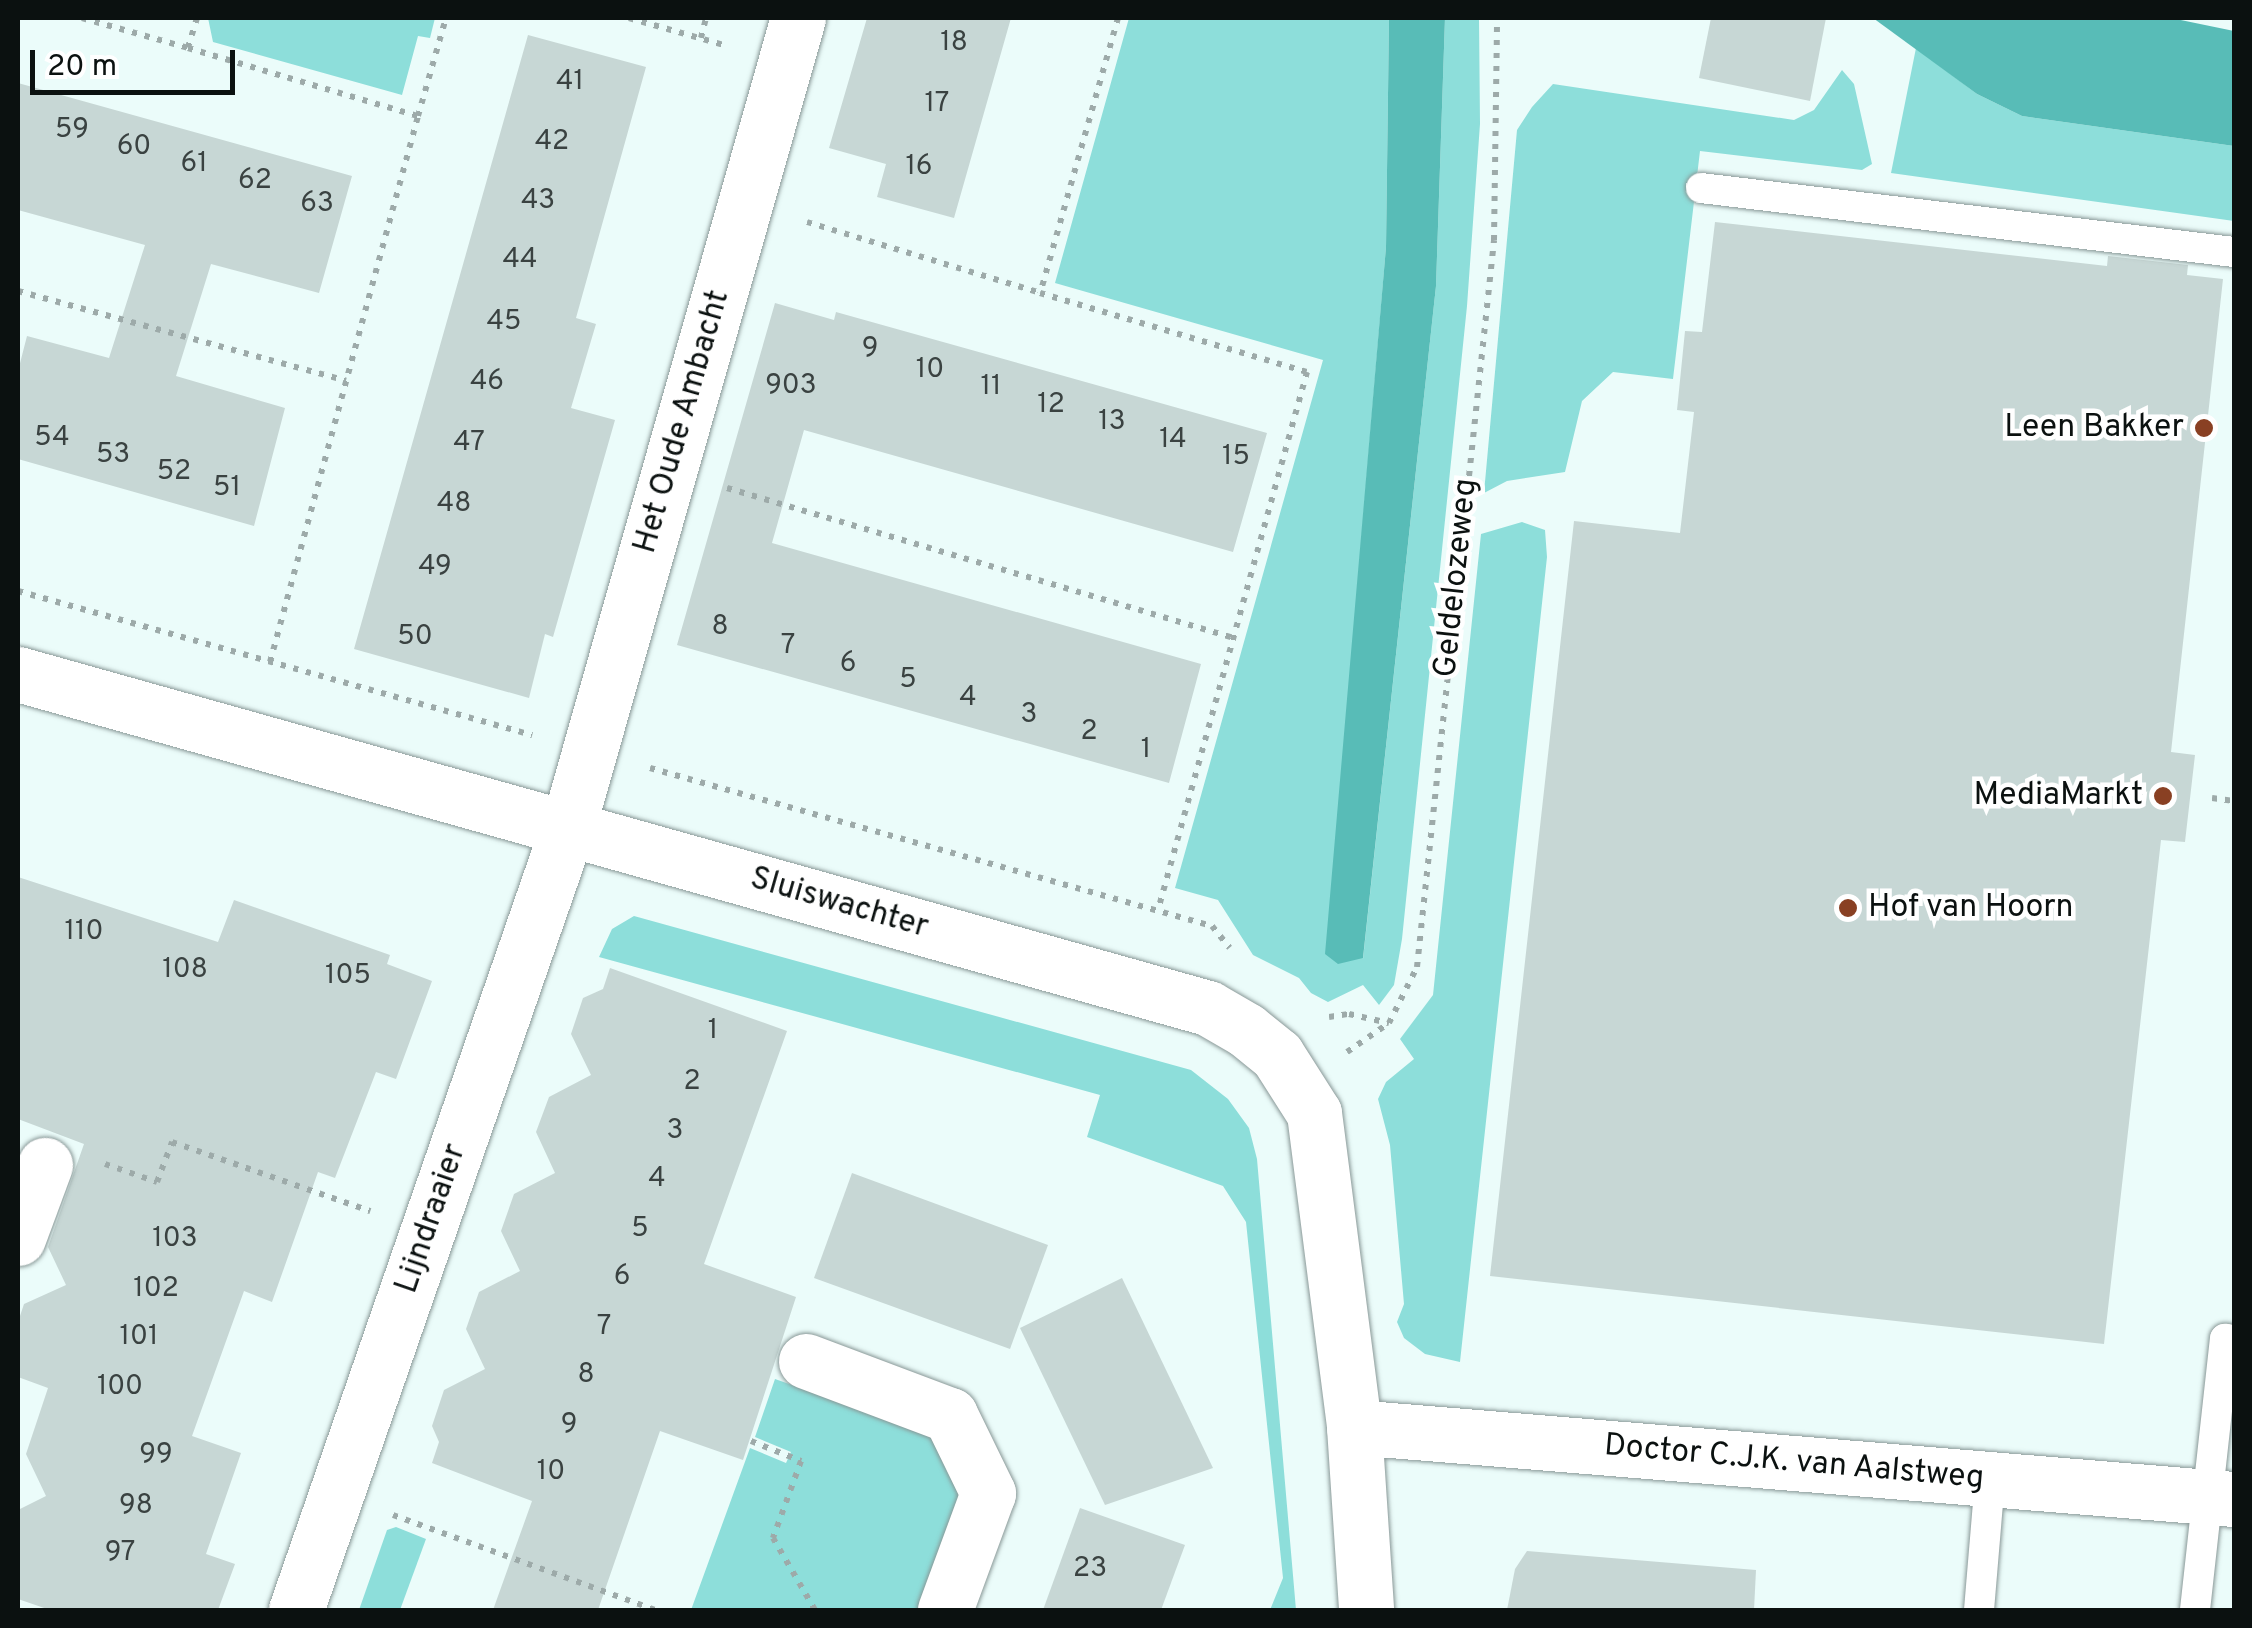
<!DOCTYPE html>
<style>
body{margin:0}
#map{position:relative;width:2252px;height:1628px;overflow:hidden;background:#ebfcfa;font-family:Overpass,sans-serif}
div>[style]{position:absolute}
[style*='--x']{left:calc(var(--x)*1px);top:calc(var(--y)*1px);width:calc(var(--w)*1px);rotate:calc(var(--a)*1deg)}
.green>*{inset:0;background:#8ddeda}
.water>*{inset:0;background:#58bcb7}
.building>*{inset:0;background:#c7d7d5}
.path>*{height:6px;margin-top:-3px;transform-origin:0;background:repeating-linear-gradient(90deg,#9daaa9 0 5px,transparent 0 13px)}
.roads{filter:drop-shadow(0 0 2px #899897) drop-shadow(0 0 2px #899897)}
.service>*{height:30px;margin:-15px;padding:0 15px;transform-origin:15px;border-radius:15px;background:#fff}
.minor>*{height:55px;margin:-27.5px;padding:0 27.5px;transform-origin:27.5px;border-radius:27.5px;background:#fff}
.tertiary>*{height:55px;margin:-27.5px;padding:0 27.5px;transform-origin:27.5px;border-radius:27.5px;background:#fff}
.dots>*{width:28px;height:28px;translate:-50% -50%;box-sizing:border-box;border:5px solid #fff;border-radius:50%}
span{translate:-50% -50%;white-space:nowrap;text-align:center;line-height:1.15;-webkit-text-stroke:9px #fff;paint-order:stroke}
.number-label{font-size:28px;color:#3a4241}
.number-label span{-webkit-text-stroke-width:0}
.street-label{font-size:32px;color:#0b1110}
.poi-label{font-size:32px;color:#0b1110}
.right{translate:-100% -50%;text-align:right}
.left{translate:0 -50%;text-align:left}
.frame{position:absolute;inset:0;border:20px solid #0b1110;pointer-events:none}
.scale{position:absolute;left:30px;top:50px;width:205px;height:45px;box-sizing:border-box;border:5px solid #0b1110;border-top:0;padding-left:12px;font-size:30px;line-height:35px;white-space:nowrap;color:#0b1110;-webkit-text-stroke:8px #fff;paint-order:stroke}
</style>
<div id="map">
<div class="green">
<div style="clip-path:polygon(208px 18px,435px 18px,430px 38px,418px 36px,402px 95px,213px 42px)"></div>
<div style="clip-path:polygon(1129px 18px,1389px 18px,1386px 247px,1348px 700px,1363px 959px,1436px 286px,1445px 18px,1479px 18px,1480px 124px,1467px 306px,1402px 939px,1394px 985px,1379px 1005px,1363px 985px,1328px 1002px,1311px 993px,1299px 978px,1253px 955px,1218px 900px,1175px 888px,1323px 360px,1055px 283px)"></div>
<div style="clip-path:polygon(1916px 48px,1977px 94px,2022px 116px,2234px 146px,2234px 221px,1891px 173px)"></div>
<div style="clip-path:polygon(1842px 70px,1854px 84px,1872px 164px,1862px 170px,1700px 151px,1673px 379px,1613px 372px,1582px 401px,1565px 472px,1507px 481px,1484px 493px,1517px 130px,1532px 107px,1553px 84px,1794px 120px,1814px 110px)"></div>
<div style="clip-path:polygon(1522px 522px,1545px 530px,1547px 557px,1460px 1362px,1425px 1354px,1404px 1338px,1397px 1322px,1404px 1304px,1390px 1145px,1378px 1099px,1386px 1082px,1414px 1059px,1400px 1039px,1433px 995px,1481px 534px)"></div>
<div style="clip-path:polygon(634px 916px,1191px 1070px,1228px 1099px,1249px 1128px,1257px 1159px,1296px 1610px,1270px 1610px,1283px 1578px,1246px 1222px,1223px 1186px,1087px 1137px,1100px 1095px,599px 957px,612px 929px)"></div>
<div style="clip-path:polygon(775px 1379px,934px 1435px,960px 1499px,922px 1610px,691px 1610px,750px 1448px,786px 1463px,791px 1452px,755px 1437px)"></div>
<div style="clip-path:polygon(396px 1527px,426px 1539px,400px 1610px,359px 1610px,387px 1530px)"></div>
</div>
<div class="water">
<div style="clip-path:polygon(1389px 18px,1445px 18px,1436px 286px,1363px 958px,1338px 964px,1325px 954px,1386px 247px)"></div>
<div style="clip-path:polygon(1873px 18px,2171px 18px,2234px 31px,2234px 146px,2022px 116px,1977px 94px)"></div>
</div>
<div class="building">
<div style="clip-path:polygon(867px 18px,1011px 18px,954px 218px,877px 197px,886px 164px,829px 148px)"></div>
<div style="clip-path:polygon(1711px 18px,1826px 18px,1810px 101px,1699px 78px)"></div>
<div style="clip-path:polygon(528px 35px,646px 67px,576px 318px,596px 324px,571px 408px,615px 420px,553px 637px,545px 634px,529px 698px,354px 649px)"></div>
<div style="clip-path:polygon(18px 83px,352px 176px,319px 293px,211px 264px,176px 376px,285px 408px,254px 526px,18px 459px,18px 371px,27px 336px,109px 358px,145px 245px,18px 210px)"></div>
<div style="clip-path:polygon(1715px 222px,2107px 266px,2108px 256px,2188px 265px,2187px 275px,2223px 279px,2171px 752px,2195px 755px,2185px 842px,2161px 840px,2104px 1344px,1490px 1276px,1574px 521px,1680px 533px,1694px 412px,1677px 410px,1685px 331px,1702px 332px)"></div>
<div style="clip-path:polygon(775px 303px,834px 320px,836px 312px,1267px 433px,1233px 552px,804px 430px,772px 543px,1201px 664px,1169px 783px,677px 645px)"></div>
<div style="clip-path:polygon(18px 877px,218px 942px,234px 900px,390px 955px,387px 964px,432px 981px,396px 1079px,376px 1072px,335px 1178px,318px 1172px,272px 1302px,244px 1291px,192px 1436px,241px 1453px,206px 1554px,235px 1564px,218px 1610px,50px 1610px,18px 1599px,18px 1510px,46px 1496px,26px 1454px,48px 1388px,18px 1377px,18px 1322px,24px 1304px,66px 1285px,48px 1247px,84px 1144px,18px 1119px)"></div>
<div style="clip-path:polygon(610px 968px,787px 1031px,704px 1264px,796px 1297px,743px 1460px,660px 1431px,598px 1610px,493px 1610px,532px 1501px,432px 1463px,439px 1442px,432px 1426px,444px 1390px,485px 1369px,466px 1329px,479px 1292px,520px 1271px,501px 1231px,514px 1194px,555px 1173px,536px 1132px,549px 1097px,591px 1075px,571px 1034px,583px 998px,603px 989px)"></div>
<div style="clip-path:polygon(852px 1173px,1048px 1245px,1010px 1349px,814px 1278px)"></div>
<div style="clip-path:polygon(1122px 1278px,1213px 1468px,1105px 1505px,1020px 1328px)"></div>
<div style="clip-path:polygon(1080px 1508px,1185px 1545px,1161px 1610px,1043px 1610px)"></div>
<div style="clip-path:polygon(1527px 1551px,1756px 1570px,1754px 1610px,1507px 1610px,1515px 1569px)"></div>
</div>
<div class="path">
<div style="--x:82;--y:18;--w:110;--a:15.8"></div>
<div style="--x:197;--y:18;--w:31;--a:107"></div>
<div style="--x:188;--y:48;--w:240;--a:16.5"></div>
<div style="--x:418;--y:116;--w:102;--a:-74.1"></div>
<div style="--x:629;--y:18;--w:99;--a:15.9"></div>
<div style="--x:1118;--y:18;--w:286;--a:105.8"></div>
<div style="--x:1040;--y:293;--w:278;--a:16.5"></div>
<div style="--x:1307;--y:372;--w:558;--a:105.48"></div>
<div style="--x:701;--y:38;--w:21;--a:-76"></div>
<div style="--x:807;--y:222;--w:244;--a:16.9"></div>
<div style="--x:18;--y:291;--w:340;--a:15.3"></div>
<div style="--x:727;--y:488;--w:529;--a:16.48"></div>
<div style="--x:18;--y:591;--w:534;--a:15.65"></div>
<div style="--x:270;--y:662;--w:566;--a:-74.83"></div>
<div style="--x:650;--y:768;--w:584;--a:15.7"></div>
<div style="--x:1212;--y:926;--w:28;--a:51"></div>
<div style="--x:2212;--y:798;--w:22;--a:8"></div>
<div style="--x:1329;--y:1017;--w:20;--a:-9"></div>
<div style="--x:1349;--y:1014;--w:41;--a:12.7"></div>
<div style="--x:1347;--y:1052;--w:51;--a:-34.6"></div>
<div style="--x:1389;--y:1023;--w:63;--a:-63.4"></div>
<div style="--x:1417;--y:967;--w:731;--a:-83.95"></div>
<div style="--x:1494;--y:240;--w:222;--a:-89.2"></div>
<div style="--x:105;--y:1164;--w:55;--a:19.1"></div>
<div style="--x:157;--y:1182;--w:43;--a:-69.4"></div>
<div style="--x:172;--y:1142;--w:210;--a:19.2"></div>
<div style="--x:751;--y:1441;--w:54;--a:21.8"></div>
<div style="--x:801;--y:1461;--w:82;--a:110"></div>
<div style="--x:773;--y:1538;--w:83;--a:59.7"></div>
<div style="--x:393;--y:1515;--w:279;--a:19.9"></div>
</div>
<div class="roads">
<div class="service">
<div style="--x:1701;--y:188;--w:537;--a:6.85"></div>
<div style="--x:1979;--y:1610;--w:130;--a:-85.2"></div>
<div style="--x:2195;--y:1610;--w:273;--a:-83.7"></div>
<div style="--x:2225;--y:1339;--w:9;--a:6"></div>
</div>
<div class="minor">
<div style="--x:18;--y:1238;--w:78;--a:-69.7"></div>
<div style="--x:806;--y:1361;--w:154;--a:20.6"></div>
<div style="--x:950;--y:1415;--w:87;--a:64"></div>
<div style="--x:988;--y:1493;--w:125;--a:110.2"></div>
<div style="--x:296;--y:1610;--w:829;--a:-70.84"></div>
<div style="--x:568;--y:827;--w:841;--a:-74.13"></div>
</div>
<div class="tertiary">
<div style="--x:18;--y:674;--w:1236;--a:15.68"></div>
<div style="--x:1208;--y:1008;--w:44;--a:30.1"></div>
<div style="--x:1246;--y:1030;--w:40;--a:39"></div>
<div style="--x:1277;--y:1055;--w:69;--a:57.5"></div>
<div style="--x:1314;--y:1113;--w:317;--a:82.7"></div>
<div style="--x:1354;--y:1427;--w:183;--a:86.2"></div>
<div style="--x:1354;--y:1427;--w:883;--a:4.68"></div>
</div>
</div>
<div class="dots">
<div style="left:2204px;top:428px;background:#894023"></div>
<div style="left:2163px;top:796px;background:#894023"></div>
<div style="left:1848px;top:908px;background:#894023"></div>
</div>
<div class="number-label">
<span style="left:954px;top:43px">18</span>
<span style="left:570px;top:82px">41</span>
<span style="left:937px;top:104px">17</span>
<span style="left:72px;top:130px">59</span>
<span style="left:552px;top:142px">42</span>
<span style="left:134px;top:147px">60</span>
<span style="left:194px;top:164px">61</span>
<span style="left:919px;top:167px">16</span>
<span style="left:255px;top:181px">62</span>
<span style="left:538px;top:201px">43</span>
<span style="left:317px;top:204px">63</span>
<span style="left:520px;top:260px">44</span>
<span style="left:504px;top:322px">45</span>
<span style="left:870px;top:349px">9</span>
<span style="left:930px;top:370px">10</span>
<span style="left:487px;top:382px">46</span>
<span style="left:791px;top:386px">903</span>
<span style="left:991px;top:387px">11</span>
<span style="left:1051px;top:405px">12</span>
<span style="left:1112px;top:422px">13</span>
<span style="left:52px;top:438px">54</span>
<span style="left:1173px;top:440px">14</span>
<span style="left:469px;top:443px">47</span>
<span style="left:113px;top:455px">53</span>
<span style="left:1236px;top:457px">15</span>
<span style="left:174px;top:472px">52</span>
<span style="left:227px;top:488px">51</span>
<span style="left:454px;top:504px">48</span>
<span style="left:435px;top:567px">49</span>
<span style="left:720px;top:627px">8</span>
<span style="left:415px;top:637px">50</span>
<span style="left:788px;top:646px">7</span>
<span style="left:848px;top:664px">6</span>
<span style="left:908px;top:680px">5</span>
<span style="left:968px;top:698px">4</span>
<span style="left:1029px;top:715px">3</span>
<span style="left:1089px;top:732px">2</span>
<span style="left:1146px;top:750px">1</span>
<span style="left:84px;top:932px">110</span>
<span style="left:185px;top:970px">108</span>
<span style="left:348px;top:976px">105</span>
<span style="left:713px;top:1031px">1</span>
<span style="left:692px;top:1082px">2</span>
<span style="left:675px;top:1131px">3</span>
<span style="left:657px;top:1179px">4</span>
<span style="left:640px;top:1229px">5</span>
<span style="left:175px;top:1239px">103</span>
<span style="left:622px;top:1277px">6</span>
<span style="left:156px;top:1289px">102</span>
<span style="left:604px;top:1327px">7</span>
<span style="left:139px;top:1337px">101</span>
<span style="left:586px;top:1375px">8</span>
<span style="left:120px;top:1387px">100</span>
<span style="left:569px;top:1425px">9</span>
<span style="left:156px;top:1455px">99</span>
<span style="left:551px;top:1472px">10</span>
<span style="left:136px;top:1506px">98</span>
<span style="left:120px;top:1553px">97</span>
<span style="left:1090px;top:1569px">23</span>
</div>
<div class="street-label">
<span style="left:683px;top:422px;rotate:-74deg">Het Oude Ambacht</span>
<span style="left:1457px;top:578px;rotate:-84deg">Geldelozeweg</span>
<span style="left:839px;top:904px;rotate:16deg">Sluiswachter</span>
<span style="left:432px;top:1219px;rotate:-71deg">Lijndraaier</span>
<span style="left:1794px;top:1463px;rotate:5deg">Doctor C.J.K. van Aalstweg</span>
</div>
<div class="poi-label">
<span class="right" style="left:2184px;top:428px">Leen Bakker</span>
<span class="right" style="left:2143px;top:796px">MediaMarkt</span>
<span class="left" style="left:1868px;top:908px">Hof van Hoorn</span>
</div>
<div class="frame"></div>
<div class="scale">20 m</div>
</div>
